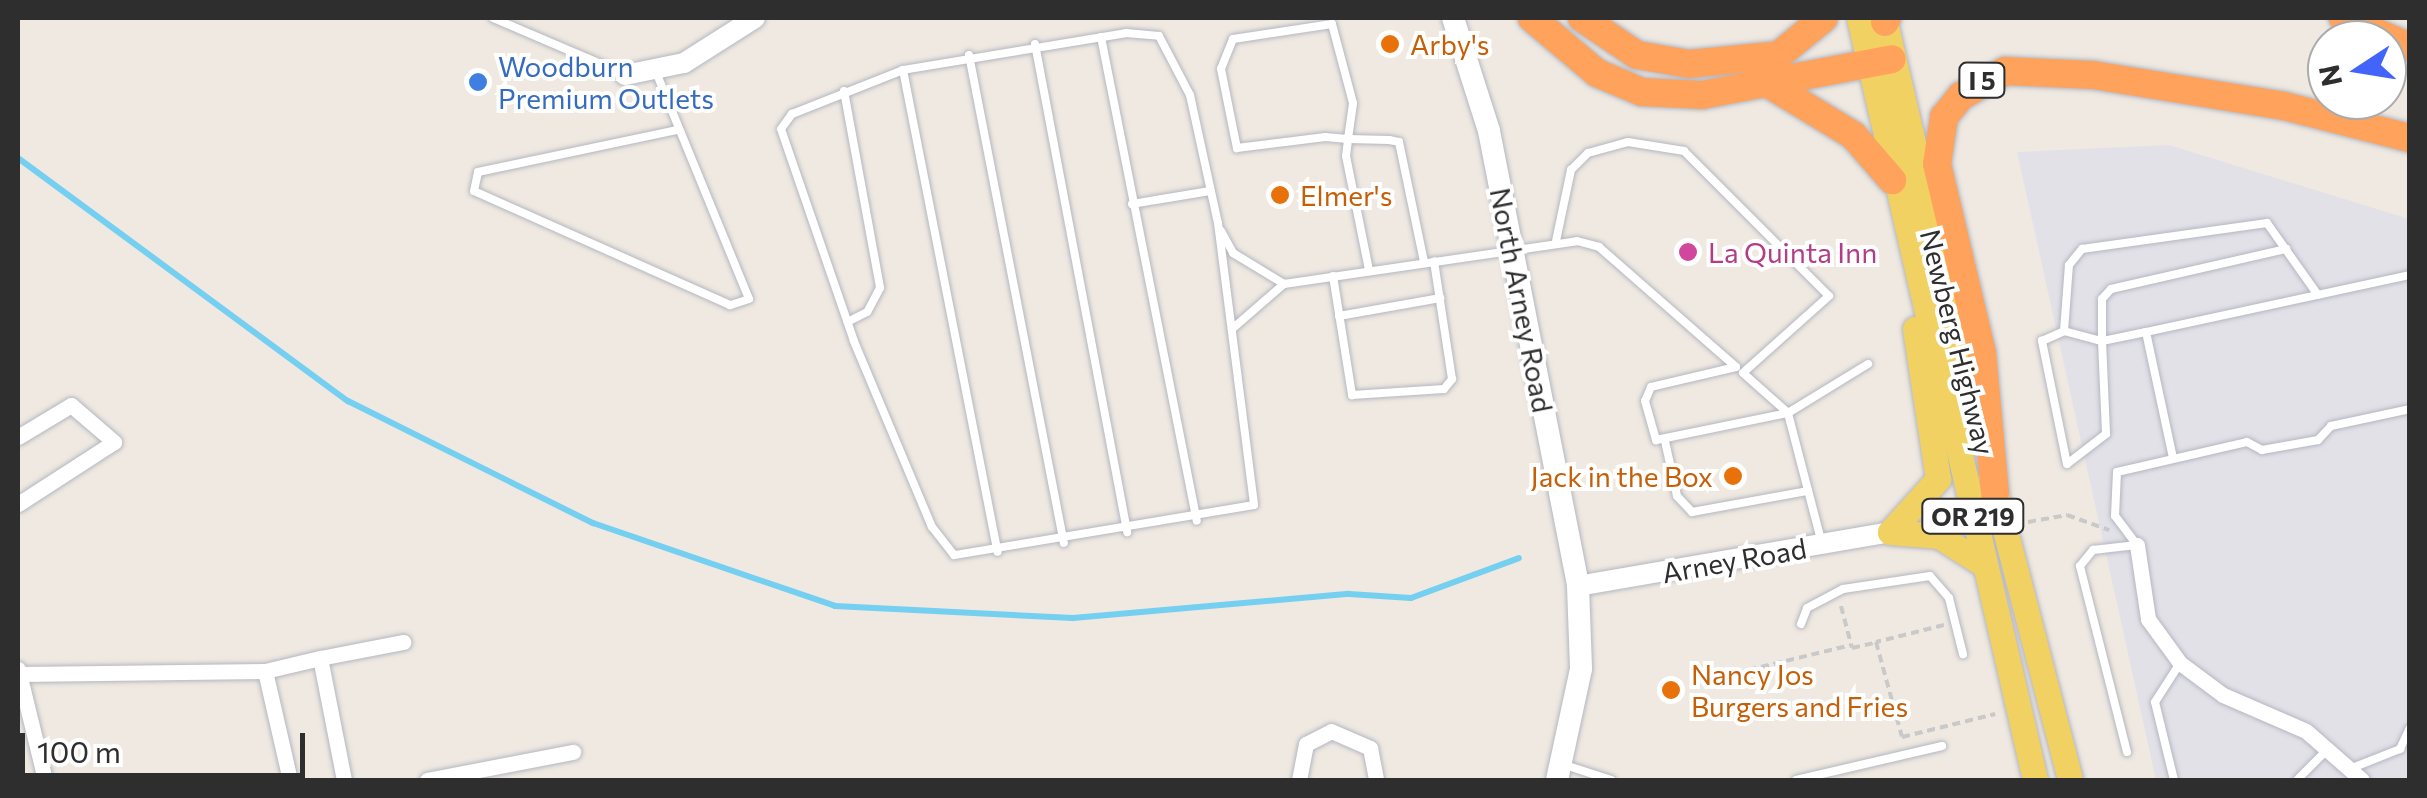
<!DOCTYPE html>
<style>
body{margin:0}
#map{position:relative;width:2427px;height:798px;overflow:hidden;background:#efe9e1;font-family:Commissioner,sans-serif}
div>[style]{position:absolute}
[style*='--x']{left:calc(var(--x)*1px);top:calc(var(--y)*1px);width:calc(var(--w)*1px);rotate:calc(var(--a)*1deg)}
.industrial>*{inset:0;background:#e3e1e8}
.stream>*{height:6px;margin:-3px;padding:0 3px;transform-origin:3px;border-radius:3px;background:#75cff0}
.path>*{height:4px;margin-top:-2px;transform-origin:0;background:repeating-linear-gradient(90deg,#c9c9c9 0 8px,transparent 0 13px)}
.roads{filter:drop-shadow(0 0 2px #b4b7c1) drop-shadow(0 0 2px #b4b7c1)}
.service>*{height:8px;margin:-4px;padding:0 4px;transform-origin:4px;border-radius:4px;background:#fff}
.minor>*{height:15px;margin:-7.5px;padding:0 7.5px;transform-origin:7.5px;border-radius:7.5px;background:#fff}
.tertiary>*{height:20px;margin:-10px;padding:0 10px;transform-origin:10px;border-radius:10px;background:#fff}
.secondary>*{height:22px;margin:-11px;padding:0 11px;transform-origin:11px;border-radius:11px;background:#fff}
.primary>*{height:25px;margin:-12.5px;padding:0 12.5px;transform-origin:12.5px;border-radius:12.5px;background:#f2d163}
.motorway>*{height:28px;margin:-14px;padding:0 14px;transform-origin:14px;border-radius:14px;background:#ffa35c}
.dots>*{width:28px;height:28px;translate:-50% -50%;box-sizing:border-box;border:5px solid #fff;border-radius:50%}
span{translate:-50% -50%;white-space:nowrap;text-align:center;line-height:1.15;-webkit-text-stroke:8px #fff;paint-order:stroke}
.shield-label span{padding:2px 8px;background:#fff;border:2px solid;border-radius:8px;-webkit-text-stroke-width:0}
.shield-label{font-size:25px;color:#2e2e2e;font-weight:700}
.food-label{font-size:28px;color:#c56008}
.left{translate:0 -50%;text-align:left}
.right{translate:-100% -50%;text-align:right}
.shop-label{font-size:28px;color:#366cbe}
.hotel-label{font-size:28px;color:#b23c85}
.street-label{font-size:28px;color:#2e2e2e}
.frame{position:absolute;inset:0;border:20px solid #2e2e2e;pointer-events:none}
.north{position:absolute;left:2307px;top:20px;width:100px;height:100px;box-sizing:border-box;background:#fff;border:2px solid #ababab;border-radius:50%;rotate:258deg;font-size:28px;font-weight:700;line-height:40px;text-align:center;color:#2e2e2e}
.north::after{content:'';display:block;margin:auto;width:35px;height:45px;background:#4264fb;clip-path:polygon(50% 0,100% 100%,50% 72%,0 100%)}
.scale{position:absolute;left:20px;top:733px;width:285px;height:45px;box-sizing:border-box;border:5px solid #2e2e2e;border-top:0;padding-left:12px;font-size:30px;line-height:35px;white-space:nowrap;color:#2e2e2e;-webkit-text-stroke:8px #fff;paint-order:stroke}
</style>
<div id="map">
<div class="industrial">
<div style="clip-path:polygon(2169px 145px,2409px 219px,2409px 780px,2156px 780px,2017px 152px)"></div>
</div>
<div class="stream">
<div style="--x:18;--y:158;--w:410;--a:36.4"></div>
<div style="--x:348;--y:401;--w:274;--a:26.5"></div>
<div style="--x:593;--y:523;--w:256;--a:18.9"></div>
<div style="--x:835;--y:606;--w:238;--a:2.9"></div>
<div style="--x:1073;--y:618;--w:277;--a:-5"></div>
<div style="--x:1349;--y:594;--w:62;--a:3.7"></div>
<div style="--x:1411;--y:598;--w:115;--a:-20.3"></div>
</div>
<div class="path">
<div style="--x:2028;--y:522;--w:40;--a:-10"></div>
<div style="--x:2067;--y:515;--w:45;--a:19.7"></div>
<div style="--x:1841;--y:606;--w:43;--a:75.3"></div>
<div style="--x:1852;--y:648;--w:23;--a:-13"></div>
<div style="--x:1944;--y:625;--w:70;--a:166"></div>
<div style="--x:1876;--y:642;--w:98;--a:74.7"></div>
<div style="--x:1902;--y:737;--w:96;--a:-13.9"></div>
<div style="--x:1723;--y:676;--w:132;--a:-13.6"></div>
</div>
<div class="roads">
<div class="service">
<div style="--x:493;--y:18;--w:140;--a:23.1"></div>
<div style="--x:1126;--y:33;--w:33;--a:5"></div>
<div style="--x:1159;--y:36;--w:67;--a:62.3"></div>
<div style="--x:1190;--y:95;--w:131;--a:77.7"></div>
<div style="--x:1218;--y:223;--w:284;--a:82.7"></div>
<div style="--x:1254;--y:505;--w:304;--a:170.5"></div>
<div style="--x:954;--y:555;--w:36;--a:-128"></div>
<div style="--x:932;--y:527;--w:202;--a:-112.8"></div>
<div style="--x:854;--y:341;--w:224;--a:-109"></div>
<div style="--x:781;--y:129;--w:19;--a:-54"></div>
<div style="--x:792;--y:114;--w:119;--a:-21.6"></div>
<div style="--x:903;--y:70;--w:226;--a:-9.4"></div>
<div style="--x:1101;--y:37;--w:493;--a:78.8"></div>
<div style="--x:1035;--y:44;--w:497;--a:79.3"></div>
<div style="--x:969;--y:55;--w:497;--a:79"></div>
<div style="--x:903;--y:70;--w:491;--a:78.9"></div>
<div style="--x:656;--y:72;--w:245;--a:67.7"></div>
<div style="--x:749;--y:299;--w:20;--a:162"></div>
<div style="--x:730;--y:305;--w:280;--a:-156"></div>
<div style="--x:474;--y:191;--w:19;--a:-78"></div>
<div style="--x:478;--y:172;--w:204;--a:-11.9"></div>
<div style="--x:844;--y:91;--w:200;--a:79.6"></div>
<div style="--x:880;--y:288;--w:27;--a:118"></div>
<div style="--x:867;--y:312;--w:22;--a:153"></div>
<div style="--x:1132;--y:204;--w:79;--a:-9.5"></div>
<div style="--x:1221;--y:231;--w:25;--a:61"></div>
<div style="--x:1233;--y:253;--w:60;--a:31.3"></div>
<div style="--x:1556;--y:241;--w:73;--a:-78.1"></div>
<div style="--x:1571;--y:170;--w:24;--a:-45"></div>
<div style="--x:1588;--y:153;--w:41;--a:-15.4"></div>
<div style="--x:1628;--y:142;--w:57;--a:9.1"></div>
<div style="--x:1684;--y:151;--w:205;--a:45"></div>
<div style="--x:1829;--y:296;--w:115;--a:138.2"></div>
<div style="--x:1369;--y:270;--w:116;--a:-101.4"></div>
<div style="--x:1346;--y:156;--w:17;--a:-83"></div>
<div style="--x:1348;--y:139;--w:36;--a:-82"></div>
<div style="--x:1353;--y:103;--w:82;--a:-104.9"></div>
<div style="--x:1332;--y:24;--w:100;--a:171.4"></div>
<div style="--x:1233;--y:39;--w:32;--a:112"></div>
<div style="--x:1221;--y:69;--w:81;--a:78.6"></div>
<div style="--x:1237;--y:148;--w:89;--a:-7.1"></div>
<div style="--x:1325;--y:137;--w:23;--a:5"></div>
<div style="--x:1348;--y:139;--w:41;--a:1.4"></div>
<div style="--x:1389;--y:140;--w:10;--a:11"></div>
<div style="--x:1399;--y:142;--w:123;--a:78.2"></div>
<div style="--x:1333;--y:276;--w:121;--a:80.9"></div>
<div style="--x:1352;--y:395;--w:92;--a:-3.7"></div>
<div style="--x:1444;--y:389;--w:13;--a:-51"></div>
<div style="--x:1452;--y:379;--w:119;--a:-98.7"></div>
<div style="--x:1339;--y:316;--w:103;--a:-10.1"></div>
<div style="--x:1232;--y:329;--w:69;--a:-40.9"></div>
<div style="--x:1284;--y:284;--w:296;--a:-8.3"></div>
<div style="--x:1577;--y:241;--w:23;--a:15"></div>
<div style="--x:1599;--y:247;--w:182;--a:41.2"></div>
<div style="--x:1736;--y:367;--w:87;--a:166.8"></div>
<div style="--x:1651;--y:387;--w:15;--a:113"></div>
<div style="--x:1645;--y:401;--w:41;--a:74.2"></div>
<div style="--x:1656;--y:440;--w:135;--a:-11.6"></div>
<div style="--x:2064;--y:331;--w:39;--a:15"></div>
<div style="--x:2102;--y:341;--w:42;--a:-90"></div>
<div style="--x:2102;--y:299;--w:13;--a:-48"></div>
<div style="--x:2111;--y:289;--w:180;--a:-12.9"></div>
<div style="--x:2146;--y:332;--w:45;--a:168.4"></div>
<div style="--x:2102;--y:341;--w:93;--a:87.5"></div>
<div style="--x:2106;--y:434;--w:49;--a:142.4"></div>
<div style="--x:2067;--y:464;--w:126;--a:-101.5"></div>
<div style="--x:2042;--y:341;--w:24;--a:-24"></div>
<div style="--x:2064;--y:331;--w:66;--a:-85.7"></div>
<div style="--x:2069;--y:265;--w:21;--a:-51"></div>
<div style="--x:2082;--y:249;--w:187;--a:-8"></div>
<div style="--x:2267;--y:223;--w:88;--a:54.7"></div>
<div style="--x:1743;--y:373;--w:60;--a:41.6"></div>
<div style="--x:1665;--y:441;--w:56;--a:77.7"></div>
<div style="--x:1677;--y:496;--w:22;--a:47"></div>
<div style="--x:1692;--y:512;--w:118;--a:-10.3"></div>
<div style="--x:2173;--y:458;--w:129;--a:-102.1"></div>
<div style="--x:2146;--y:332;--w:270;--a:-12.2"></div>
<div style="--x:1821;--y:540;--w:131;--a:-104.6"></div>
<div style="--x:1788;--y:413;--w:94;--a:-31.5"></div>
<div style="--x:2137;--y:545;--w:36;--a:-127"></div>
<div style="--x:2115;--y:516;--w:44;--a:-87.4"></div>
<div style="--x:2117;--y:472;--w:133;--a:-13"></div>
<div style="--x:2247;--y:442;--w:17;--a:28"></div>
<div style="--x:2262;--y:450;--w:57;--a:-10.1"></div>
<div style="--x:2318;--y:440;--w:19;--a:-47"></div>
<div style="--x:2331;--y:426;--w:81;--a:-12.1"></div>
<div style="--x:1801;--y:624;--w:17;--a:-69"></div>
<div style="--x:1807;--y:608;--w:41;--a:-27.8"></div>
<div style="--x:1843;--y:589;--w:88;--a:-8.5"></div>
<div style="--x:1930;--y:576;--w:29;--a:49"></div>
<div style="--x:1949;--y:598;--w:58;--a:76"></div>
<div style="--x:2127;--y:752;--w:192;--a:-104.2"></div>
<div style="--x:2080;--y:566;--w:21;--a:-51"></div>
<div style="--x:2093;--y:550;--w:44;--a:-6.5"></div>
<div style="--x:1562;--y:764;--w:52;--a:18.1"></div>
<div style="--x:2352;--y:768;--w:52;--a:-21.6"></div>
<div style="--x:2400;--y:749;--w:23;--a:-65"></div>
<div style="--x:1796;--y:780;--w:150;--a:-13.1"></div>
<div style="--x:2174;--y:780;--w:80;--a:-103.7"></div>
<div style="--x:2155;--y:702;--w:46;--a:-57.3"></div>
<div style="--x:2297;--y:780;--w:45;--a:-45"></div>
</div>
<div class="minor">
<div style="--x:18;--y:437;--w:62;--a:-31.1"></div>
<div style="--x:71;--y:405;--w:57;--a:40.7"></div>
<div style="--x:114;--y:442;--w:114;--a:147.1"></div>
<div style="--x:2137;--y:545;--w:75;--a:81.5"></div>
<div style="--x:2148;--y:619;--w:54;--a:54"></div>
<div style="--x:2180;--y:663;--w:54;--a:36.7"></div>
<div style="--x:2223;--y:695;--w:90;--a:23.4"></div>
<div style="--x:2306;--y:731;--w:74;--a:41.2"></div>
<div style="--x:18;--y:669;--w:114;--a:76.3"></div>
<div style="--x:265;--y:671;--w:57;--a:-13.3"></div>
<div style="--x:20;--y:674;--w:245;--a:-0.7"></div>
<div style="--x:265;--y:671;--w:112;--a:77.1"></div>
<div style="--x:344;--y:780;--w:124;--a:-101.1"></div>
<div style="--x:320;--y:658;--w:85;--a:-10.9"></div>
<div style="--x:427;--y:780;--w:149;--a:-10.9"></div>
<div style="--x:1299;--y:780;--w:37;--a:-79"></div>
<div style="--x:1306;--y:744;--w:28;--a:-27"></div>
<div style="--x:1331;--y:731;--w:43;--a:23.6"></div>
<div style="--x:1370;--y:748;--w:33;--a:79"></div>
</div>
<div class="tertiary">
<div style="--x:625;--y:75;--w:60;--a:-11.5"></div>
<div style="--x:684;--y:63;--w:84;--a:-32.4"></div>
<div style="--x:1578;--y:586;--w:317;--a:-9.8"></div>
</div>
<div class="secondary">
<div style="--x:1453;--y:18;--w:119;--a:72.3"></div>
<div style="--x:1489;--y:131;--w:464;--a:78.9"></div>
<div style="--x:1578;--y:586;--w:83;--a:87.9"></div>
<div style="--x:1581;--y:669;--w:114;--a:102.2"></div>
</div>
<div class="primary">
<div style="--x:1859;--y:18;--w:782;--a:76.99"></div>
<div style="--x:1884;--y:18;--w:425;--a:76.9"></div>
<div style="--x:1991;--y:476;--w:314;--a:75.4"></div>
<div style="--x:1890;--y:532;--w:72;--a:-47.8"></div>
<div style="--x:1938;--y:479;--w:152;--a:-98.7"></div>
<div style="--x:1890;--y:532;--w:49;--a:4.7"></div>
<div style="--x:1939;--y:536;--w:52;--a:32.5"></div>
</div>
<div class="motorway">
<div style="--x:1532;--y:18;--w:85;--a:40.2"></div>
<div style="--x:1597;--y:73;--w:49;--a:22.9"></div>
<div style="--x:1642;--y:92;--w:60;--a:2.9"></div>
<div style="--x:1702;--y:95;--w:193;--a:-10.7"></div>
<div style="--x:1582;--y:18;--w:66;--a:33.9"></div>
<div style="--x:1637;--y:55;--w:53;--a:9.8"></div>
<div style="--x:1689;--y:64;--w:90;--a:-5.7"></div>
<div style="--x:1779;--y:55;--w:58;--a:-39.4"></div>
<div style="--x:2343;--y:18;--w:73;--a:23.4"></div>
<div style="--x:1885;--y:22;--w:4;--a:-63"></div>
<div style="--x:1772;--y:86;--w:95;--a:31.2"></div>
<div style="--x:1853;--y:135;--w:60;--a:49.1"></div>
<div style="--x:1995;--y:493;--w:141;--a:-95.3"></div>
<div style="--x:1982;--y:353;--w:194;--a:-103.4"></div>
<div style="--x:1937;--y:164;--w:48;--a:-81.5"></div>
<div style="--x:1944;--y:117;--w:27;--a:-51"></div>
<div style="--x:1961;--y:96;--w:51;--a:-29.6"></div>
<div style="--x:2005;--y:71;--w:88;--a:2.6"></div>
<div style="--x:2093;--y:75;--w:193;--a:9.2"></div>
<div style="--x:2284;--y:106;--w:130;--a:14.3"></div>
</div>
</div>
<div class="dots">
<div style="left:1390px;top:44px;background:#e8710a"></div>
<div style="left:478px;top:82px;background:#3f7fe0"></div>
<div style="left:1280px;top:195px;background:#e8710a"></div>
<div style="left:1688px;top:252px;background:#d1479c"></div>
<div style="left:1733px;top:476px;background:#e8710a"></div>
<div style="left:1671px;top:690px;background:#e8710a"></div>
</div>
<div class="shield-label">
<span style="left:1982px;top:80px">I 5</span>
<span style="left:1973px;top:516px">OR 219</span>
</div>
<div class="food-label">
<span class="left" style="left:1410px;top:44px">Arby's</span>
<span class="left" style="left:1300px;top:195px">Elmer's</span>
<span class="right" style="left:1713px;top:476px">Jack in the Box</span>
<span class="left" style="left:1691px;top:690px">Nancy Jos<br>Burgers and Fries</span>
</div>
<div class="shop-label">
<span class="left" style="left:498px;top:82px">Woodburn<br>Premium Outlets</span>
</div>
<div class="hotel-label">
<span class="left" style="left:1708px;top:252px">La Quinta Inn</span>
</div>
<div class="street-label">
<span style="left:1522px;top:300px;rotate:79deg">North Arney Road</span>
<span style="left:1958px;top:342px;rotate:76deg">Newberg Highway</span>
<span style="left:1734px;top:560px;rotate:-10deg">Arney Road</span>
</div>
<div class="frame"></div>
<div class="north">N</div>
<div class="scale">100 m</div>
</div>
